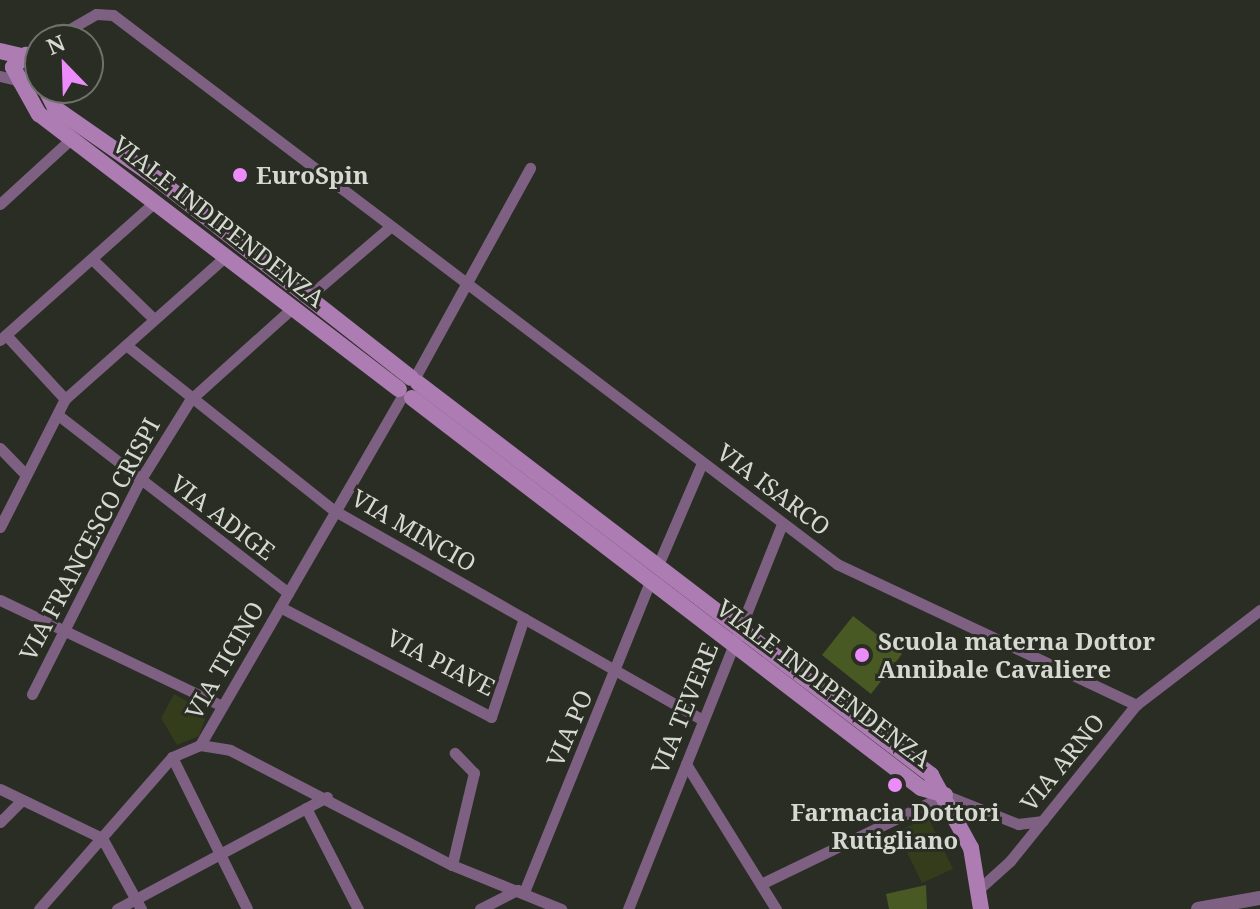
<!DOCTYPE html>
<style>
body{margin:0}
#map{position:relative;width:1260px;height:909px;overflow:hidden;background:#2a2d24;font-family:"Noto Serif",serif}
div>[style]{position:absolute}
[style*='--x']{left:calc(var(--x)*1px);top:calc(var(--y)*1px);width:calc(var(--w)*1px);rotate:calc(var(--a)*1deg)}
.green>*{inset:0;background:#333d1c}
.building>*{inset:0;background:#495923}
.minor>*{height:11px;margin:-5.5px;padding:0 5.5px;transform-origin:5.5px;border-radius:5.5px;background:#7e6082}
.tertiary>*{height:14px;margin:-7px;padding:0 7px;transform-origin:7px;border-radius:7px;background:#7e6082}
.secondary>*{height:16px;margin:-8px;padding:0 8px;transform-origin:8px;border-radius:8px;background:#ac7cb3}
.dots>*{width:22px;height:22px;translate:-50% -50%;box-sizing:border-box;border:4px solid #2a2d24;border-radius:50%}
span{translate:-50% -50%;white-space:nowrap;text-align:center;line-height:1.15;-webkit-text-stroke:6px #2a2d24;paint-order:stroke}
.poi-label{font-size:24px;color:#d6d9d2;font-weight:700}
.left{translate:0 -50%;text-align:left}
.street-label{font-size:24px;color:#d6d9d2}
.north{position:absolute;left:24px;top:24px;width:80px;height:80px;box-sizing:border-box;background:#2a2d24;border:2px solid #6f726a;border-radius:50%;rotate:337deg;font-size:22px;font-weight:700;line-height:32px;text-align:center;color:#d6d9d2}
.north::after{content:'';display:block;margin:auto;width:28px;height:36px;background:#ec8cfa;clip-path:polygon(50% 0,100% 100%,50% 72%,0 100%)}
</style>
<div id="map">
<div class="green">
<div style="clip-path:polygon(174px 694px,207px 713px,199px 736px,177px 745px,161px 718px)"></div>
<div style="clip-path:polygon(928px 817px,953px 869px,922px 883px,897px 832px)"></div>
</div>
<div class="building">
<div style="clip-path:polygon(853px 616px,902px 654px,871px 694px,822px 655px)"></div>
<div style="clip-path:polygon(926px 885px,927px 909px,889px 909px,886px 894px)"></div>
</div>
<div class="minor">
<div style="--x:51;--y:40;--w:52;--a:-30"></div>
<div style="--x:96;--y:14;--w:17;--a:3"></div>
<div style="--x:113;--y:15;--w:909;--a:37.17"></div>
<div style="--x:837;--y:564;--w:331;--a:25.2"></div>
<div style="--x:0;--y:76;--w:17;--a:13"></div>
<div style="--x:0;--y:204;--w:98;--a:-42.5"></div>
<div style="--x:92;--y:259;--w:86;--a:44.1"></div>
<div style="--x:308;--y:297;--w:109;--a:-40.5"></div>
<div style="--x:6;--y:335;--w:87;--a:47.3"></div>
<div style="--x:0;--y:340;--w:208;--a:-41.7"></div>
<div style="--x:126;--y:345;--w:267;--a:38.5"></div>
<div style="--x:335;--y:511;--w:423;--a:29.6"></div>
<div style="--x:414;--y:379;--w:241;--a:-61.2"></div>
<div style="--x:58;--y:415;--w:291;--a:37.7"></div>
<div style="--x:0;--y:448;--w:37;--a:46"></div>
<div style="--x:0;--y:527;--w:144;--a:-63.1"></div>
<div style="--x:65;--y:399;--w:215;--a:-41.6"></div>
<div style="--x:658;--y:565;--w:111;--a:-66.7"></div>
<div style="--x:0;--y:600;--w:246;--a:25.5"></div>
<div style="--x:280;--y:607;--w:238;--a:27.5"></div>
<div style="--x:491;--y:717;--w:104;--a:-71.6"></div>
<div style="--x:32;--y:694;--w:237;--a:-63.2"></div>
<div style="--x:139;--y:482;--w:97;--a:-58.1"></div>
<div style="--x:190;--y:400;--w:137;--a:-42"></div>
<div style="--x:200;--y:745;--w:30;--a:9"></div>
<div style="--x:230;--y:750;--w:250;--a:27.4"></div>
<div style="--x:452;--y:865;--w:118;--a:22"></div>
<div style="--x:172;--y:757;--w:169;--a:63.7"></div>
<div style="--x:686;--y:764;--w:171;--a:58.2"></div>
<div style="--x:0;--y:789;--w:113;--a:25.7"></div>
<div style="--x:306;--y:808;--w:114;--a:62.8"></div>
<div style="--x:0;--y:822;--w:31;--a:-45"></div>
<div style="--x:102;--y:838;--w:81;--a:61.2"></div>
<div style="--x:452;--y:865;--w:95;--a:-76.6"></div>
<div style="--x:474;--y:773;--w:28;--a:-134"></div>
<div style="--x:763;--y:883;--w:202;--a:-25.8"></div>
<div style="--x:945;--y:795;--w:79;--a:21.7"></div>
<div style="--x:1018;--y:824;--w:25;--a:-7"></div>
<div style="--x:979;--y:889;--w:42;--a:-42.1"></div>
<div style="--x:1010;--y:861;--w:201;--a:-51.1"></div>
<div style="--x:1136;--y:705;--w:156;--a:-37.5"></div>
<div style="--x:524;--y:892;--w:337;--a:-67.9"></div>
<div style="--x:39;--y:909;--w:202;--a:-48.8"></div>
<div style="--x:172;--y:757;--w:30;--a:-23"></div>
<div style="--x:200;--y:745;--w:403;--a:-59.9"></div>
<div style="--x:117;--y:909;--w:238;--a:-28.1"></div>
<div style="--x:480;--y:909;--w:42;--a:-27.2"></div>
<div style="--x:628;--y:909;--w:415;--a:-68.2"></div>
</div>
<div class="tertiary">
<div style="--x:1198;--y:909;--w:63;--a:-10.1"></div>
</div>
<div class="secondary">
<div style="--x:0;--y:51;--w:22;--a:13"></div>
<div style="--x:40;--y:64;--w:17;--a:-147"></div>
<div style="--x:26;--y:55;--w:18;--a:137"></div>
<div style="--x:13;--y:67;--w:17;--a:62"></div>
<div style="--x:21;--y:82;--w:21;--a:-23"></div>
<div style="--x:21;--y:82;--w:37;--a:61"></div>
<div style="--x:39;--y:114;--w:453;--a:37.4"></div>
<div style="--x:45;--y:88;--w:22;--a:63"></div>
<div style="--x:55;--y:108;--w:128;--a:34.8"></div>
<div style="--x:160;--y:181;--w:319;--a:38.1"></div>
<div style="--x:418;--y:383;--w:646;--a:37.38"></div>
<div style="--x:931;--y:775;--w:83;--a:61.3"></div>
<div style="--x:971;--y:848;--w:62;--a:80.7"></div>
<div style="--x:412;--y:398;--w:641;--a:37.46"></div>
<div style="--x:921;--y:788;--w:25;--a:16"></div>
</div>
<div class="dots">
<div style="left:240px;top:175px;background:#ec8cfa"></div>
<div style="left:862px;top:655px;background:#ec8cfa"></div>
<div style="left:895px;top:785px;background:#ec8cfa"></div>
</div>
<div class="poi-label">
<span class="left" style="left:256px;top:175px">EuroSpin</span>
<span class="left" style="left:878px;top:655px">Scuola materna Dottor<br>Annibale Cavaliere</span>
<span style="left:895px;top:826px">Farmacia Dottori<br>Rutigliano</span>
</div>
<div class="street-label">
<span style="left:219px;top:221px;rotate:38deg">VIALE INDIPENDENZA</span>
<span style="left:774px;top:489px;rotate:37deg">VIA ISARCO</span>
<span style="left:223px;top:517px;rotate:37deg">VIA ADIGE</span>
<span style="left:414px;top:530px;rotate:30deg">VIA MINCIO</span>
<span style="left:89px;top:539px;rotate:-62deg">VIA FRANCESCO CRISPI</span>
<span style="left:224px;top:660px;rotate:-60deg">VIA TICINO</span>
<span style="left:441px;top:662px;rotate:27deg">VIA PIAVE</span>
<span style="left:824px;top:683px;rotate:37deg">VIALE INDIPENDENZA</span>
<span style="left:684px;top:708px;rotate:-68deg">VIA TEVERE</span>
<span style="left:569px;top:728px;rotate:-67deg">VIA PO</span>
<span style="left:1062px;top:762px;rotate:-51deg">VIA ARNO</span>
</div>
<div class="north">N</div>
</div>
